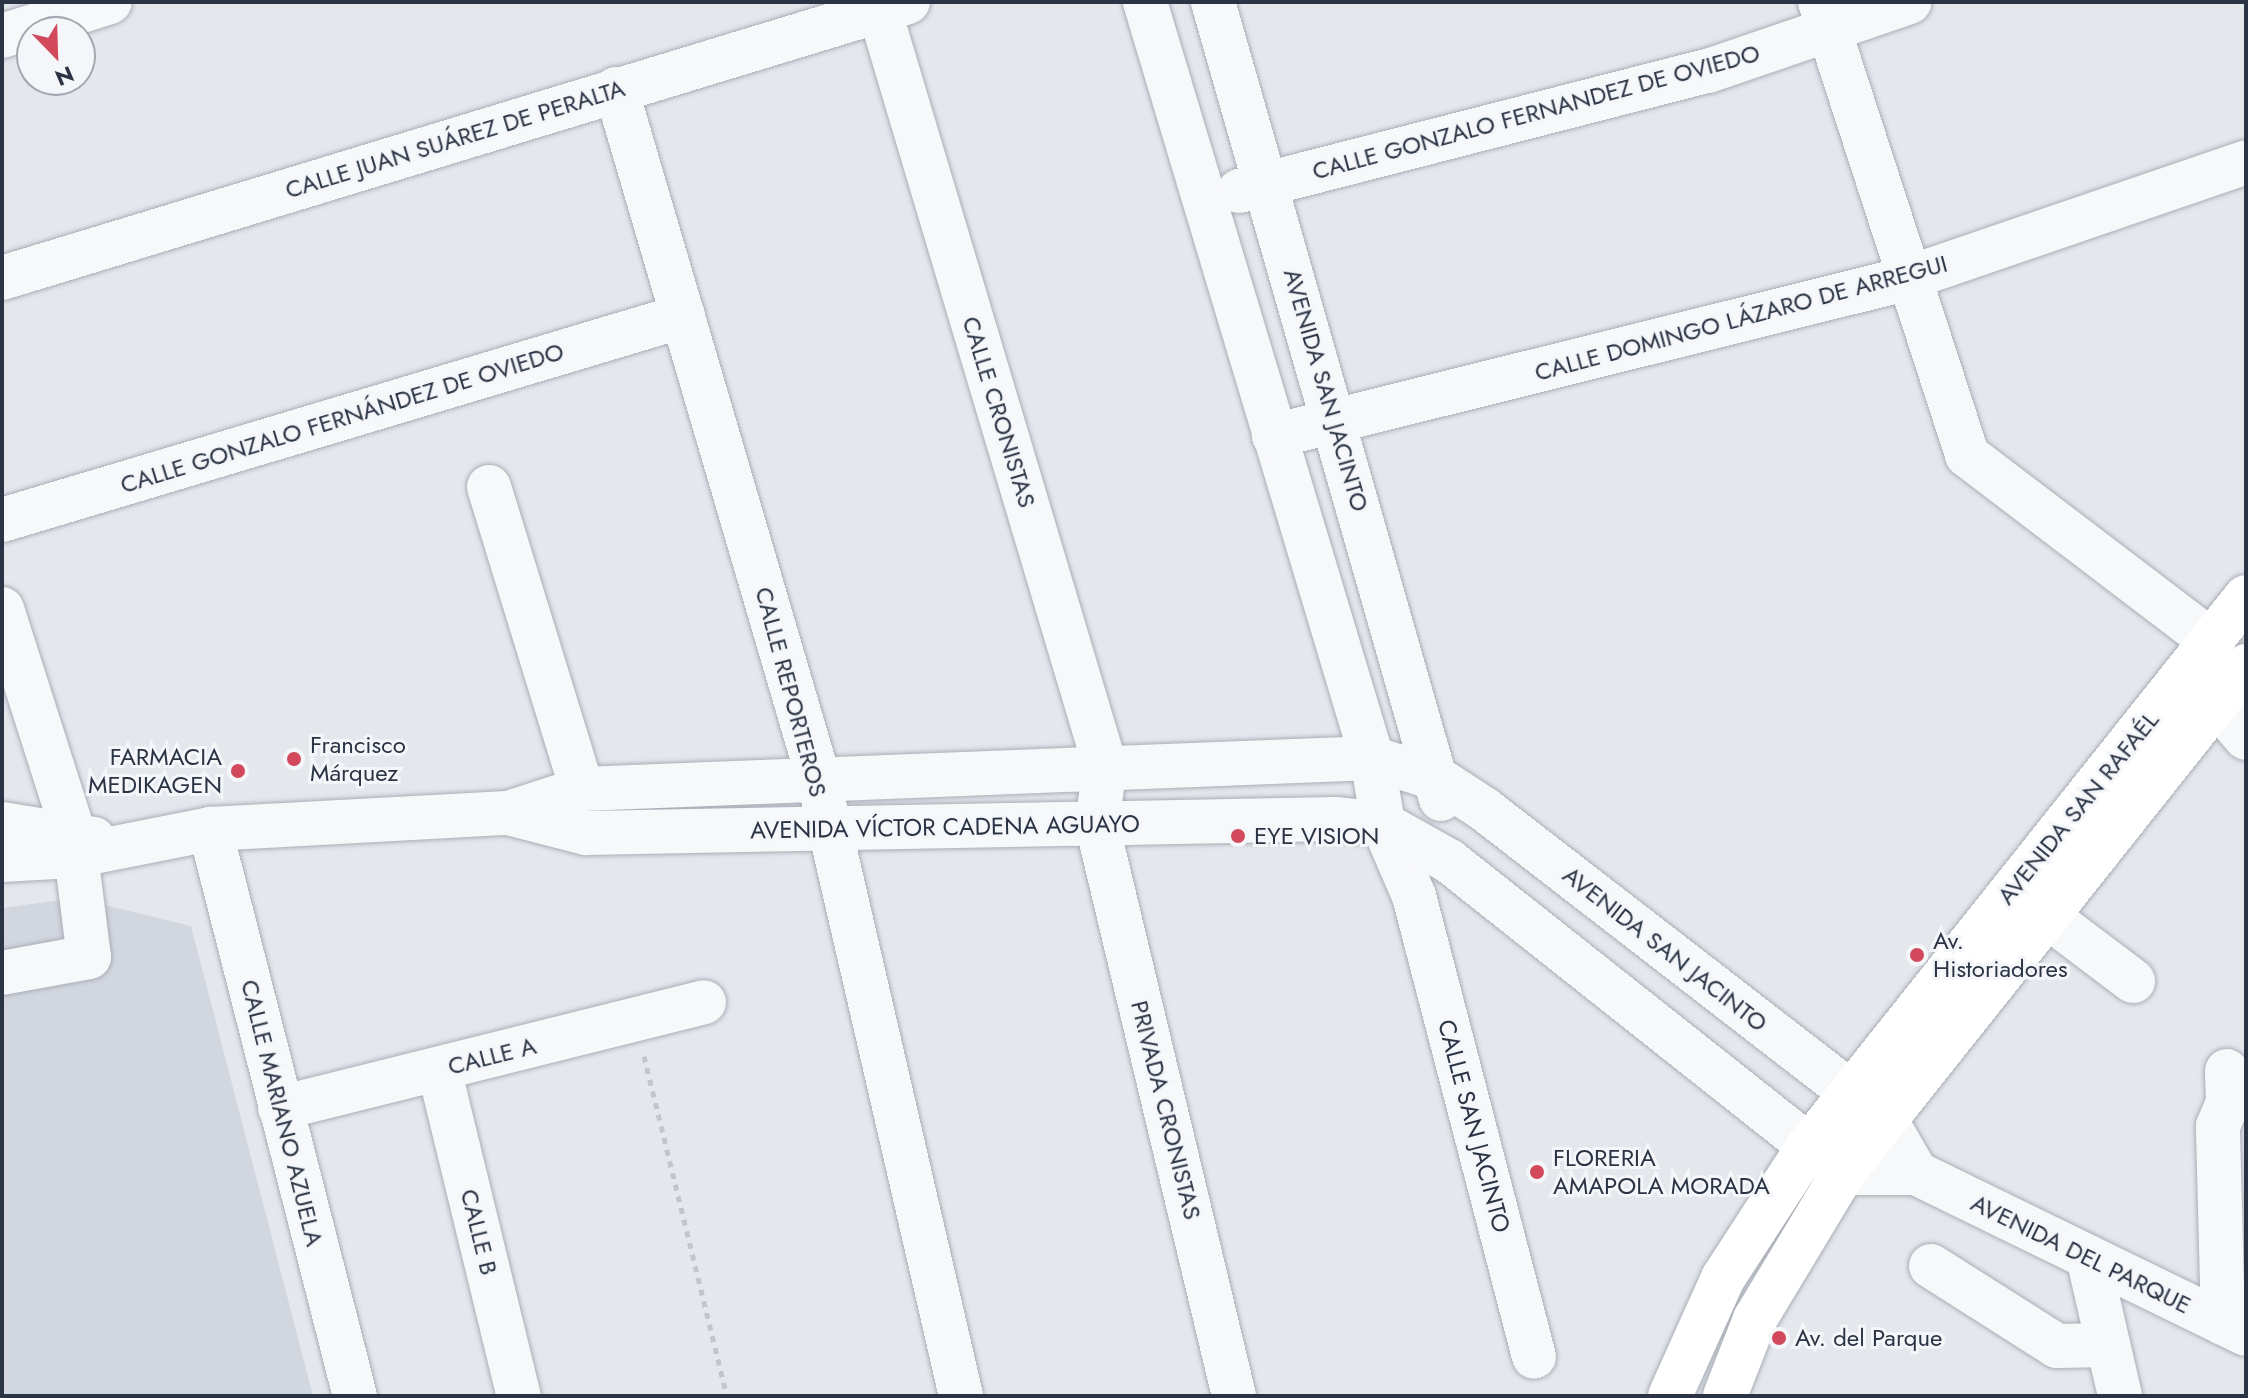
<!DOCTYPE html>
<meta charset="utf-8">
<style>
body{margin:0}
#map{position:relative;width:2248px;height:1398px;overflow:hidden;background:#e4e7ec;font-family:Jost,sans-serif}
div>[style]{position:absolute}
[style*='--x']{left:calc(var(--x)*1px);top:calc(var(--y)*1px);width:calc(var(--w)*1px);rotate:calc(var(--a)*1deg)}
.built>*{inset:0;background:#d2d6de}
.path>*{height:5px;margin-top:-2.5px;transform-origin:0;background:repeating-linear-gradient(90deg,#c2c5cb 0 6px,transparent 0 12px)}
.roads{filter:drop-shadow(0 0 2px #a9aeb7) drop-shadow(0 0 2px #a9aeb7)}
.minor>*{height:44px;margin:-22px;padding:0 22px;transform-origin:22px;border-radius:22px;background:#f7f8fa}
.major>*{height:44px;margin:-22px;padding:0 22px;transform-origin:22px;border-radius:22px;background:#fff}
.dots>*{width:22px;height:22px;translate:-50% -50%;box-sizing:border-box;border:4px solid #f4f6f9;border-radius:50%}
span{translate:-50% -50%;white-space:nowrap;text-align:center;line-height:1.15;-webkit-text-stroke:6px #f4f6f9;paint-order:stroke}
.street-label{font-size:24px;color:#2b3445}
.poi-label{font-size:24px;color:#2b3445}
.left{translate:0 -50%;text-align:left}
.right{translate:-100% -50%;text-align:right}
.frame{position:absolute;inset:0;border:4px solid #2b3445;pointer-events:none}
.north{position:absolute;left:16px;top:16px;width:80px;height:80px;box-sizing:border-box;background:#f4f6f9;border:2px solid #a4a8b1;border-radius:50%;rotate:157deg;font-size:22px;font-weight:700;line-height:32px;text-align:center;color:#2b3445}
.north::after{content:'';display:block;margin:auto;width:28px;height:36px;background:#d1495b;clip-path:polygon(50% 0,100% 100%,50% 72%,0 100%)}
</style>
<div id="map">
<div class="built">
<div style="clip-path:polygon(76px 898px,191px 926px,313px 1396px,2px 1396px,2px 908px)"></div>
</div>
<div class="path">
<div style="--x:644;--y:1056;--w:350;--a:76.3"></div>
</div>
<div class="roads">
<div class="minor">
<div style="--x:877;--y:2;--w:797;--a:73.38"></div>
<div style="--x:1105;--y:766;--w:59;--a:97.9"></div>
<div style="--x:1097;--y:824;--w:588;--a:76.53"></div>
<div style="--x:1145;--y:2;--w:789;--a:73.29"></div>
<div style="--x:1372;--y:758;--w:67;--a:80.5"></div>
<div style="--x:1383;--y:824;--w:78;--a:66.7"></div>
<div style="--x:1414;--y:896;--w:476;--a:75.4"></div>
<div style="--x:1213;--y:2;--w:829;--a:74.04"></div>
<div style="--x:1820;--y:2;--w:476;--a:72"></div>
<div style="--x:1967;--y:455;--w:307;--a:37.3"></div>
<div style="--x:2;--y:36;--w:113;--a:-17.5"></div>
<div style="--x:616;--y:89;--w:717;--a:73.64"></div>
<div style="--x:818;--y:777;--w:635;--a:76.99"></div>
<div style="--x:1239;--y:191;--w:484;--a:-14.4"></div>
<div style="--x:1708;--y:71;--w:213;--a:-18.9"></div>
<div style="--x:2;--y:278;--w:947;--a:-16.94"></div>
<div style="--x:1274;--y:436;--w:650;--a:-13.97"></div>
<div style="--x:1905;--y:279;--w:361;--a:-18.9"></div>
<div style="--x:489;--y:487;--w:316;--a:72.9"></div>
<div style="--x:2;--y:520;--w:711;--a:-16.68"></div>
<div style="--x:2;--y:609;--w:233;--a:72.3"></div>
<div style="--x:73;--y:831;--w:127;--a:82.8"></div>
<div style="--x:89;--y:957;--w:88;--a:169.6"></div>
<div style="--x:2216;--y:703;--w:46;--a:49.4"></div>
<div style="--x:508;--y:813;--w:81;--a:14.4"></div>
<div style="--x:586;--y:833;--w:749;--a:-1.07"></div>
<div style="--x:1335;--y:819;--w:48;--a:5.9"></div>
<div style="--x:1383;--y:824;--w:76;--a:29.3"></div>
<div style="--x:1449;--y:861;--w:503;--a:38.37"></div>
<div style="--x:1843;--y:1173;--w:73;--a:0"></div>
<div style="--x:1916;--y:1173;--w:367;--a:26"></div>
<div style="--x:2;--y:824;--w:93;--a:9.3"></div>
<div style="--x:210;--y:829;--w:585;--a:75.66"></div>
<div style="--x:2;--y:860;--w:72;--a:-3.2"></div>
<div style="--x:74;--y:856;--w:139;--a:-11.2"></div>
<div style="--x:210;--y:829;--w:298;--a:-3.1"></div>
<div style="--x:508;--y:813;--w:78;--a:-18"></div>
<div style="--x:582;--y:789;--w:791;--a:-2.25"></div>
<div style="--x:1372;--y:758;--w:69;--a:17.7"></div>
<div style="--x:1438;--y:779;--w:55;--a:33.1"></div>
<div style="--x:1484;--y:809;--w:507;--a:37.71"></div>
<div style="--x:1885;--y:1119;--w:62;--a:60.1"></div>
<div style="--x:2047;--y:916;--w:108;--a:37.1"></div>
<div style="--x:439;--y:1069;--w:337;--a:76.3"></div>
<div style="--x:280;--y:1108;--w:437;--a:-14"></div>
<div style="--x:2088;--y:1257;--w:143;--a:77"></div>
<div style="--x:1931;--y:1266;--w:149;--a:32.4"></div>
<div style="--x:2057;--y:1346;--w:51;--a:-1.1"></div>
<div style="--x:2223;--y:1323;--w:197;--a:-91.5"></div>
<div style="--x:2218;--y:1126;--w:26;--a:-67"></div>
<div style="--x:2228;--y:1102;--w:31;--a:-92"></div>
</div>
<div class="major">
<div style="--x:1670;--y:1396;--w:129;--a:-65.8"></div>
<div style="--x:1723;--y:1278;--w:156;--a:-57"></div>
<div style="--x:1808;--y:1147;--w:703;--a:-51.47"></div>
<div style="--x:1725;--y:1396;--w:83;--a:-68.7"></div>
<div style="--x:1755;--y:1319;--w:170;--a:-58.9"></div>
<div style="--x:1843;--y:1173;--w:648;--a:-51.52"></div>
</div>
</div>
<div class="dots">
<div style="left:294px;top:759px;background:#d1495b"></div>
<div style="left:238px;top:771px;background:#d1495b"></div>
<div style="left:1238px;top:836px;background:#d1495b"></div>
<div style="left:1917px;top:955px;background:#d1495b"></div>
<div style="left:1537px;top:1172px;background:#d1495b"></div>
<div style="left:1779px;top:1338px;background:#d1495b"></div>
</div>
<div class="street-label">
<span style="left:1536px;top:112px;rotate:-15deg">CALLE GONZALO FERNANDEZ DE OVIEDO</span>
<span style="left:455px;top:139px;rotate:-17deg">CALLE JUAN SUÁREZ DE PERALTA</span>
<span style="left:1741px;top:318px;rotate:-15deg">CALLE DOMINGO LÁZARO DE ARREGUI</span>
<span style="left:1326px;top:390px;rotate:74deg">AVENIDA SAN JACINTO</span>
<span style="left:999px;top:412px;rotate:73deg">CALLE CRONISTAS</span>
<span style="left:342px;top:418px;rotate:-17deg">CALLE GONZALO FERNÁNDEZ DE OVIEDO</span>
<span style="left:791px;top:692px;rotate:75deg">CALLE REPORTEROS</span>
<span style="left:2078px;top:808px;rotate:-51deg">AVENIDA SAN RAFAÉL</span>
<span style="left:945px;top:827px;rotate:-1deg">AVENIDA VÍCTOR CADENA AGUAYO</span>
<span style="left:1665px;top:949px;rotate:38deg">AVENIDA SAN JACINTO</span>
<span style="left:492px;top:1056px;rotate:-14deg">CALLE A</span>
<span style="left:1166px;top:1110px;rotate:76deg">PRIVADA CRONISTAS</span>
<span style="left:282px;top:1113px;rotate:76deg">CALLE MARIANO AZUELA</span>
<span style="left:1474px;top:1126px;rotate:75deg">CALLE SAN JACINTO</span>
<span style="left:479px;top:1232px;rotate:76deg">CALLE B</span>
<span style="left:2081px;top:1254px;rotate:26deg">AVENIDA DEL PARQUE</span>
</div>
<div class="poi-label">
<span class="left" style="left:310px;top:759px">Francisco<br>Márquez</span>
<span class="right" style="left:222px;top:771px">FARMACIA<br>MEDIKAGEN</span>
<span class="left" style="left:1254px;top:836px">EYE VISION</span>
<span class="left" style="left:1933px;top:955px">Av.<br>Historiadores</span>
<span class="left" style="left:1553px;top:1172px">FLORERIA<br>AMAPOLA MORADA</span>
<span class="left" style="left:1795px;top:1338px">Av. del Parque</span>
</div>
<div class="frame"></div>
<div class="north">N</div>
</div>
